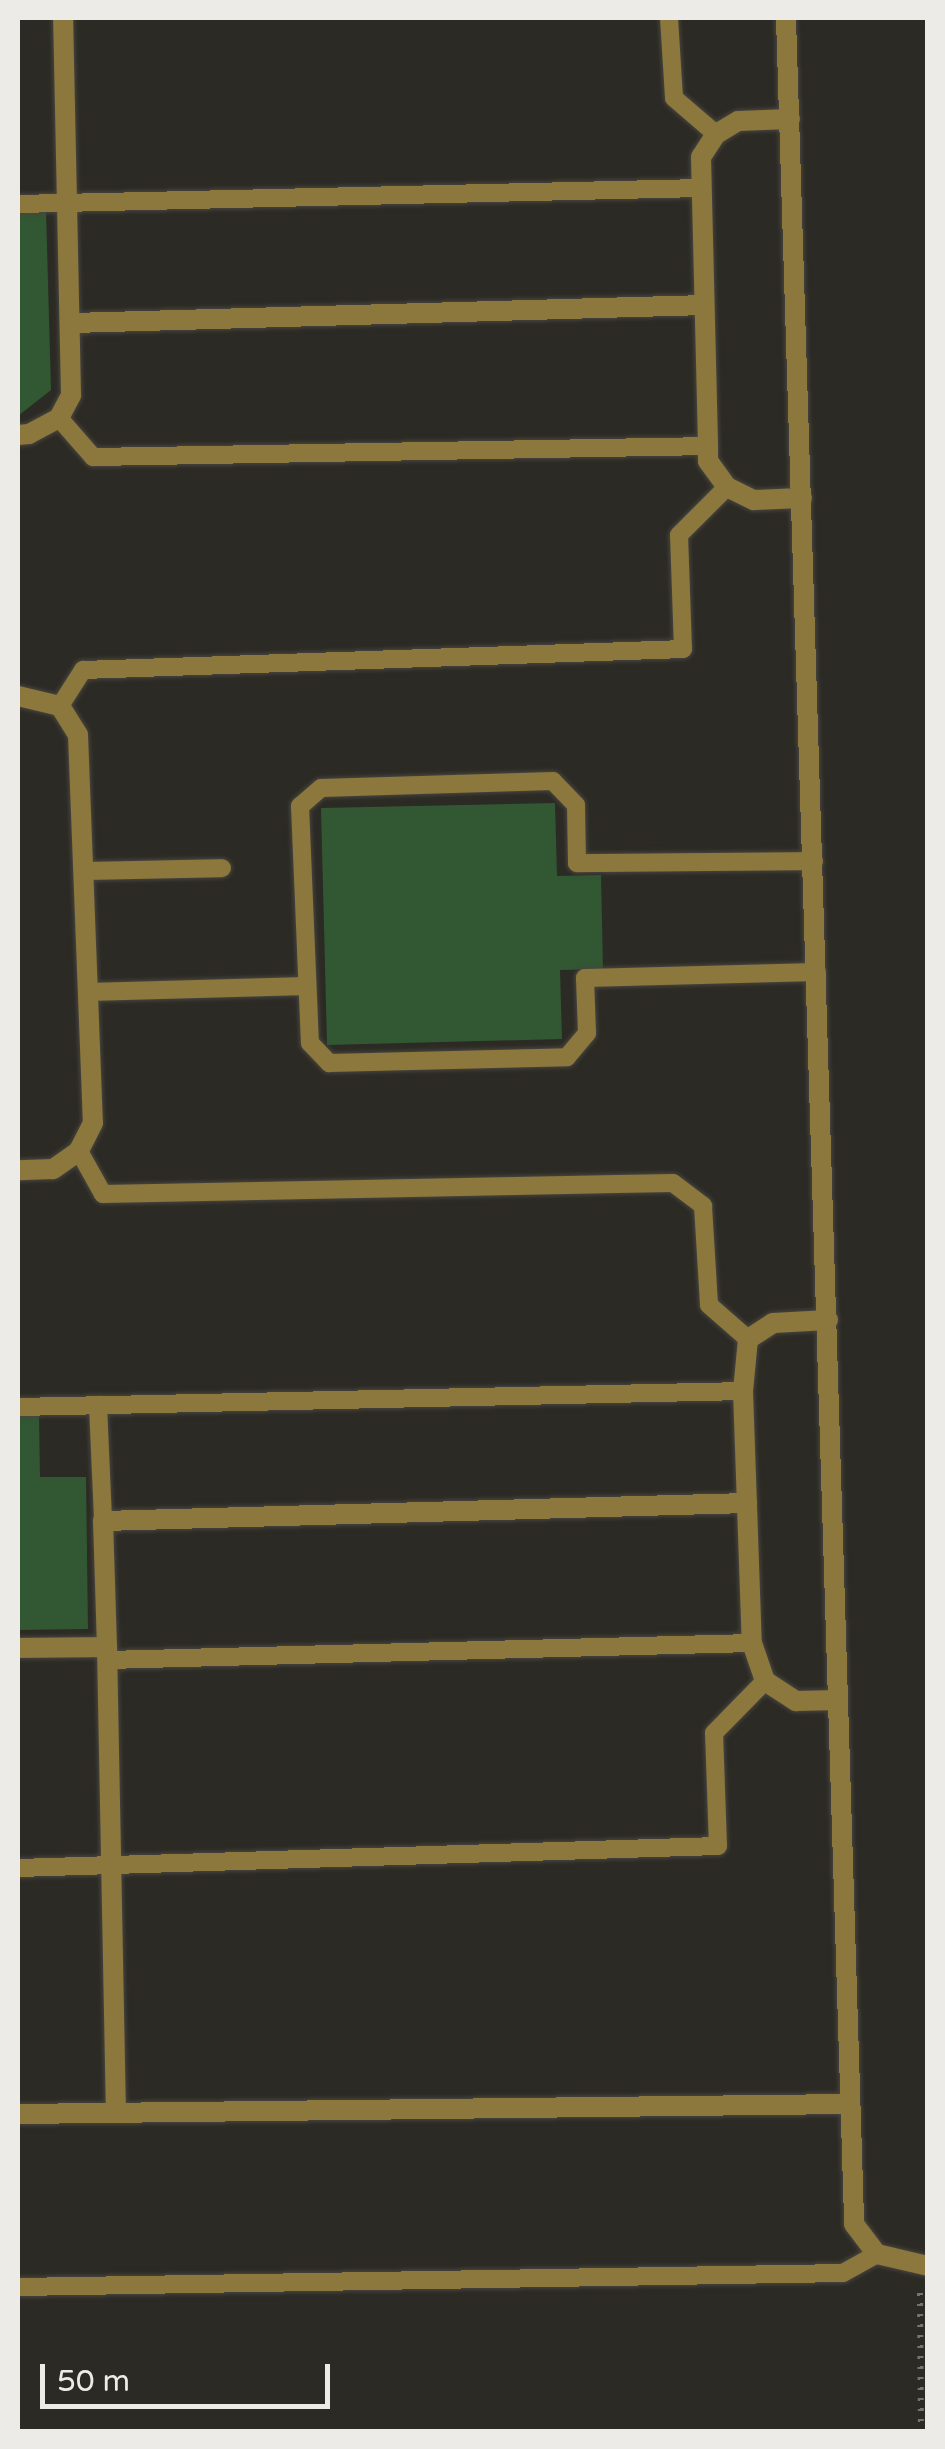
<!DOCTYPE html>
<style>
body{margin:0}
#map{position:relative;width:945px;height:2449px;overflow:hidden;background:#2c2a24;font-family:"Varela Round",sans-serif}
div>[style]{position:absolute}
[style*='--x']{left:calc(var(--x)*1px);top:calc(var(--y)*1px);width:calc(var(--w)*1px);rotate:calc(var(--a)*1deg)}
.green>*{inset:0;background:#315832}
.path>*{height:6px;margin-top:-3px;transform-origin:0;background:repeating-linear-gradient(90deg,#76746f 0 2.5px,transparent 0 10.5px)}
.roads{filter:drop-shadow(0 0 2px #47453f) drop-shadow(0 0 2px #47453f)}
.lane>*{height:18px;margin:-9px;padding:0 9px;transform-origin:9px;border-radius:9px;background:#8c783d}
.street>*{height:20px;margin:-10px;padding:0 10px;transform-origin:10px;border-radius:10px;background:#8c783d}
span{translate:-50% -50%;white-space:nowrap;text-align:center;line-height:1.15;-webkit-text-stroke:10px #2c2a24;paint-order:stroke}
.frame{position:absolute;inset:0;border:20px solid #ecebe7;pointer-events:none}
.scale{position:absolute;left:40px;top:2364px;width:290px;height:45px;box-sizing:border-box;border:5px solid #ecebe7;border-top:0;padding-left:12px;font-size:30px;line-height:35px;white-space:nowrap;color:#ecebe7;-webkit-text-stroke:8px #2c2a24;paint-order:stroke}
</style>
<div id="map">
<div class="green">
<div style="clip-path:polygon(46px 211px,51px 390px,18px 416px,18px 212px)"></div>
<div style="clip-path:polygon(555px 803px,557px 876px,601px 875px,603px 969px,560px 970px,562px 1039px,327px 1045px,321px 808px)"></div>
<div style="clip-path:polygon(18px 1416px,39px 1416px,40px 1477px,86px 1477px,88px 1629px,18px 1630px)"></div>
</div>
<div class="path">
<div style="--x:920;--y:2293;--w:139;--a:89.6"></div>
</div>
<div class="roads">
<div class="lane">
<div style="--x:669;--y:18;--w:80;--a:86.4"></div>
<div style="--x:674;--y:98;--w:55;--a:40.6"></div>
<div style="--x:18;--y:204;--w:682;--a:-1.34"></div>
<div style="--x:59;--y:418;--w:52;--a:48.9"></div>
<div style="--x:93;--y:457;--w:615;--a:-1.02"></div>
<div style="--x:60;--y:706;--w:43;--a:-57.4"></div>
<div style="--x:83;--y:670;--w:600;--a:-2"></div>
<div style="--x:683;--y:649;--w:114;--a:-92"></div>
<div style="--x:679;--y:535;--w:68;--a:-45"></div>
<div style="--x:814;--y:861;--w:237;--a:179.5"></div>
<div style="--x:577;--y:863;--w:58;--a:-91"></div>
<div style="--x:576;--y:805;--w:33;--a:-134"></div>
<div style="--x:553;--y:781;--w:232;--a:178.3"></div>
<div style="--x:321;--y:788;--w:28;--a:139"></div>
<div style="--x:300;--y:806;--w:237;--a:87.6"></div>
<div style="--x:310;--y:1043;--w:28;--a:46"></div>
<div style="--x:329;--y:1063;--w:238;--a:-1.4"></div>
<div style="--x:567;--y:1057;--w:31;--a:-50"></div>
<div style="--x:587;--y:1033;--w:55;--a:-92.1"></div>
<div style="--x:585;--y:978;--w:232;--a:-1.5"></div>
<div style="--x:83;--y:871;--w:139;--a:-1.2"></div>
<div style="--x:88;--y:992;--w:219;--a:-1.6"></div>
<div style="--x:79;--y:1151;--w:49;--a:60.8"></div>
<div style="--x:103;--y:1194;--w:570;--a:-1.11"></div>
<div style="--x:673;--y:1183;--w:38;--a:37"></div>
<div style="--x:703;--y:1206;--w:99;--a:86.5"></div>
<div style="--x:709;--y:1305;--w:52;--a:41.1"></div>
<div style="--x:98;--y:1405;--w:116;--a:87.5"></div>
<div style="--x:18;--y:1407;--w:725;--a:-1.26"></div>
<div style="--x:107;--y:1660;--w:645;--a:-1.51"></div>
<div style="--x:18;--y:1868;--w:700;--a:-1.8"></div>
<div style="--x:718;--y:1846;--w:113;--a:-92"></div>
<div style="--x:714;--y:1733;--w:73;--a:-45.6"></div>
<div style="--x:18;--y:2287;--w:825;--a:-0.97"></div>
<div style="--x:843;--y:2273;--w:39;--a:-29"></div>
</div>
<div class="street">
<div style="--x:786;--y:18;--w:2207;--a:88.23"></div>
<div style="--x:854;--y:2224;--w:38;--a:53"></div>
<div style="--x:877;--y:2254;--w:52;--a:13.2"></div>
<div style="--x:790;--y:119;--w:52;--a:177.8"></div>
<div style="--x:738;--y:121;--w:26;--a:149"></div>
<div style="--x:716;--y:134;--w:27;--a:123"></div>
<div style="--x:701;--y:157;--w:289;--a:88.6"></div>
<div style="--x:708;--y:446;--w:15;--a:90"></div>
<div style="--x:708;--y:461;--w:32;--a:54"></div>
<div style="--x:727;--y:487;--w:30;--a:26"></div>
<div style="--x:754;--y:500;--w:48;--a:-2.4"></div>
<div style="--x:73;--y:323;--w:631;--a:-1.63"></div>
<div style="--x:18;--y:435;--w:11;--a:-5"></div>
<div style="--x:29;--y:434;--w:34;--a:-28"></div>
<div style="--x:59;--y:418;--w:26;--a:-62"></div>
<div style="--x:71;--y:395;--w:377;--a:-91.2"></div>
<div style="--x:18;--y:696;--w:43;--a:13.4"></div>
<div style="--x:60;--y:706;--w:34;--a:58"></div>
<div style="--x:78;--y:735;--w:388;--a:87.8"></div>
<div style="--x:93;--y:1123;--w:31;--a:117"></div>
<div style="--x:79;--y:1151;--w:32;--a:145"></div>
<div style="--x:53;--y:1169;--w:35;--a:178"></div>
<div style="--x:828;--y:1320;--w:55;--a:176.9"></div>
<div style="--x:773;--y:1323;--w:30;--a:147"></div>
<div style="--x:748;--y:1339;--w:52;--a:95.5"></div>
<div style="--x:743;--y:1391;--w:252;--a:88"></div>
<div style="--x:752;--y:1643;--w:40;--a:71.1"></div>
<div style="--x:765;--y:1681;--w:37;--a:33"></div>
<div style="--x:796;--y:1701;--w:42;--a:-1.4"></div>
<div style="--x:107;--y:1647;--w:126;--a:-91.8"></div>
<div style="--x:103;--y:1521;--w:644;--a:-1.6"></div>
<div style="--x:18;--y:1648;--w:89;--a:-0.6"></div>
<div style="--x:107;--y:1647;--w:465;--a:88.9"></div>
<div style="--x:18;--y:2114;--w:831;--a:-0.69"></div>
</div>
</div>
<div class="frame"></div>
<div class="scale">50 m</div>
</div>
